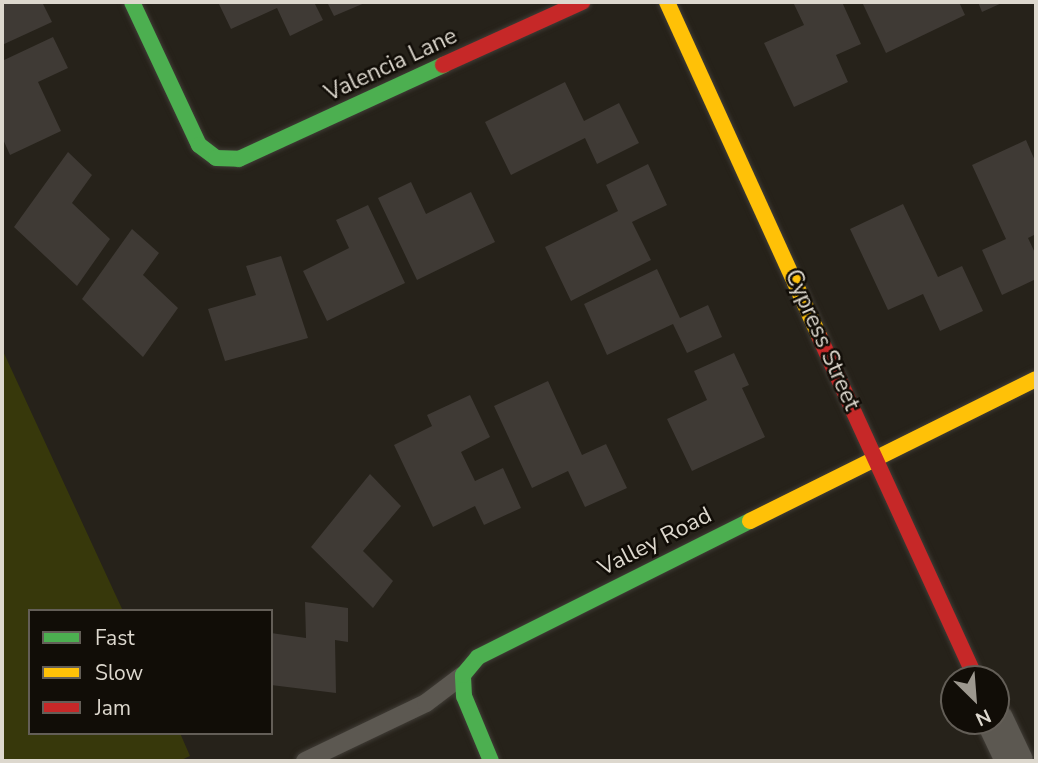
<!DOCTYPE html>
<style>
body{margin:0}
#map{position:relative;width:1038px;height:763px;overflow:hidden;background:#26221a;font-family:"Nunito Sans",sans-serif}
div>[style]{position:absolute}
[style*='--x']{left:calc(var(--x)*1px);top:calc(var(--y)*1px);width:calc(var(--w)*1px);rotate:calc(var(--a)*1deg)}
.green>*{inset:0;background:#37380b}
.building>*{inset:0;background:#3f3a35}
.roads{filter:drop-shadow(0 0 2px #403c36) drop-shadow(0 0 2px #403c36)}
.lane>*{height:18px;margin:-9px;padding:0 9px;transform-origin:9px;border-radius:9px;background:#5c5851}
.street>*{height:37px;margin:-18.5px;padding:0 18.5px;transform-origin:18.5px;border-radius:18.5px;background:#5c5851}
.fast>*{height:16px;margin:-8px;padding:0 8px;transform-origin:8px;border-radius:8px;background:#4caf50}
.slow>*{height:16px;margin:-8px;padding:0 8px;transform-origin:8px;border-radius:8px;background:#ffc107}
.jam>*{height:16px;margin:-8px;padding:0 8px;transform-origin:8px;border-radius:8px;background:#c62828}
span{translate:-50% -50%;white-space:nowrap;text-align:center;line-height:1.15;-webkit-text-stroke:5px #110d07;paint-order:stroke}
.street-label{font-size:23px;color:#ddd8ce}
.frame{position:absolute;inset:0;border:4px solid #ddd8ce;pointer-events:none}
.legend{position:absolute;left:28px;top:609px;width:245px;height:126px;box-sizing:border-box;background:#110d07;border:2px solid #635e57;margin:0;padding:9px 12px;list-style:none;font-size:21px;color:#ddd8ce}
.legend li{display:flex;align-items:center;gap:14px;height:35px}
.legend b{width:35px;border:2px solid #635e57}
.north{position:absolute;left:940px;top:665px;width:70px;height:70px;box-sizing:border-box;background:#110d07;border:2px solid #635e57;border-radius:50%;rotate:155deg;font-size:19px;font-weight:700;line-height:28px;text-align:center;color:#ddd8ce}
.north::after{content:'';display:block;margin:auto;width:24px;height:32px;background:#9d988f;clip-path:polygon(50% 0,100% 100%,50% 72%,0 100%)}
</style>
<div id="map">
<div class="green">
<div style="clip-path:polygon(2px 349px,123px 611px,30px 611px,30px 733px,180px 733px,190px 756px,179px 761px,2px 761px)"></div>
</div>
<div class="building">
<div style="clip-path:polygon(2px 2px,42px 2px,52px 22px,2px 45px)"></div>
<div style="clip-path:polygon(218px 2px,314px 2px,323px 20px,290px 36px,277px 8px,231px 29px)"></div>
<div style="clip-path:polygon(327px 2px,367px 2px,334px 16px)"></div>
<div style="clip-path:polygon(793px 2px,842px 2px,861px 44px,836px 55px,848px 82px,794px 107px,764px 43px,804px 25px)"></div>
<div style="clip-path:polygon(862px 2px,959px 2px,965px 15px,886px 53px)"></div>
<div style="clip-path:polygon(978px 2px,1004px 2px,982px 12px)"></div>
<div style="clip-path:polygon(53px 37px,68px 68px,38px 82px,61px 131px,10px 155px,2px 137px,2px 61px)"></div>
<div style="clip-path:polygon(565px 82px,584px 121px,619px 103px,639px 143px,597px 164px,585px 138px,511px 175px,485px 122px)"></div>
<div style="clip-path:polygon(1026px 140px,1036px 163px,1036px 234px,1028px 238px,1036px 255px,1036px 279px,1002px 295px,982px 250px,1006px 239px,972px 165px)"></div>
<div style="clip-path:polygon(68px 152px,92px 175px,72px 203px,110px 239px,77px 286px,14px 227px)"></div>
<div style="clip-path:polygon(648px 164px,667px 205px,632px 222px,651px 260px,571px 301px,545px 247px,618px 211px,606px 185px)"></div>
<div style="clip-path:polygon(411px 182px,426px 214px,471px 192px,495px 242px,417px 280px,378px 198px)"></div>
<div style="clip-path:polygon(903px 204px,938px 277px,962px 266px,983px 311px,940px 331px,923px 294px,888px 310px,850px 229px)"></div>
<div style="clip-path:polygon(368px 205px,405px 283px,327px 321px,303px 271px,349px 248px,336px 220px)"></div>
<div style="clip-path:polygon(132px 229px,159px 253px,143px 275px,178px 308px,143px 357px,82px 299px)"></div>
<div style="clip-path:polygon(281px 256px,308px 338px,225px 361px,208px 309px,256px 295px,246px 266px)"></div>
<div style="clip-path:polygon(657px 269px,680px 318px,708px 305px,722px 337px,687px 353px,673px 324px,607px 355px,584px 304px)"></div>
<div style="clip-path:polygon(734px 353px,749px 385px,742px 388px,765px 437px,692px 471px,667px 419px,707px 400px,694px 371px)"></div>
<div style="clip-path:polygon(548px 381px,582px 455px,606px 444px,627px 488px,585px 507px,568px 471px,532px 488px,494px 406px)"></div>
<div style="clip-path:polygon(470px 395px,490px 437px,461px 452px,475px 481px,503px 468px,521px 508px,484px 525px,475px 506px,433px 527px,394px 445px,432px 426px,427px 415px)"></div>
<div style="clip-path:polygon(370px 474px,401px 506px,363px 551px,393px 581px,373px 608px,311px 547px)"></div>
<div style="clip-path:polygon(305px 602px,348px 608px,348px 642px,335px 640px,336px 693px,271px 685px,271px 633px,306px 638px)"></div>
</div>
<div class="roads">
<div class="lane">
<div style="--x:305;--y:761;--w:134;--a:-25.6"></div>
<div style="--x:426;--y:703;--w:46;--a:-37.1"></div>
</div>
<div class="street">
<div style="--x:995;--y:721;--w:44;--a:64.6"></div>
</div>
<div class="fast">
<div style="--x:132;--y:2;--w:158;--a:64.9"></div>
<div style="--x:199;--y:145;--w:21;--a:37"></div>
<div style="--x:216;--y:158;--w:23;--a:2"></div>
<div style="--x:239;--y:159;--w:225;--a:-24.7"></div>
<div style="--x:491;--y:761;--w:70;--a:-112.6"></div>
<div style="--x:464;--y:696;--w:21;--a:-93"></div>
<div style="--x:463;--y:675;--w:23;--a:-50"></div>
<div style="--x:478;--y:657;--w:304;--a:-26.6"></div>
</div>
<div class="slow">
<div style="--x:667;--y:2;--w:367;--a:65.5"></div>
<div style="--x:750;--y:521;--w:319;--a:-26.4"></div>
</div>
<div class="jam">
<div style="--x:443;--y:65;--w:153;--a:-24.4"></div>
<div style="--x:819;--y:336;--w:377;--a:65.4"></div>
</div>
</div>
<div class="street-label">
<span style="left:391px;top:65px;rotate:-25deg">Valencia Lane</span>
<span style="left:822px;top:340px;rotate:66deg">Cypress Street</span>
<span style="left:655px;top:542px;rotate:-27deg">Valley Road</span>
</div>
<div class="frame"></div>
<ul class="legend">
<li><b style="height:9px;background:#4caf50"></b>Fast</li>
<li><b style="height:9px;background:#ffc107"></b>Slow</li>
<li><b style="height:9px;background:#c62828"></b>Jam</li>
</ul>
<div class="north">N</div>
</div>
